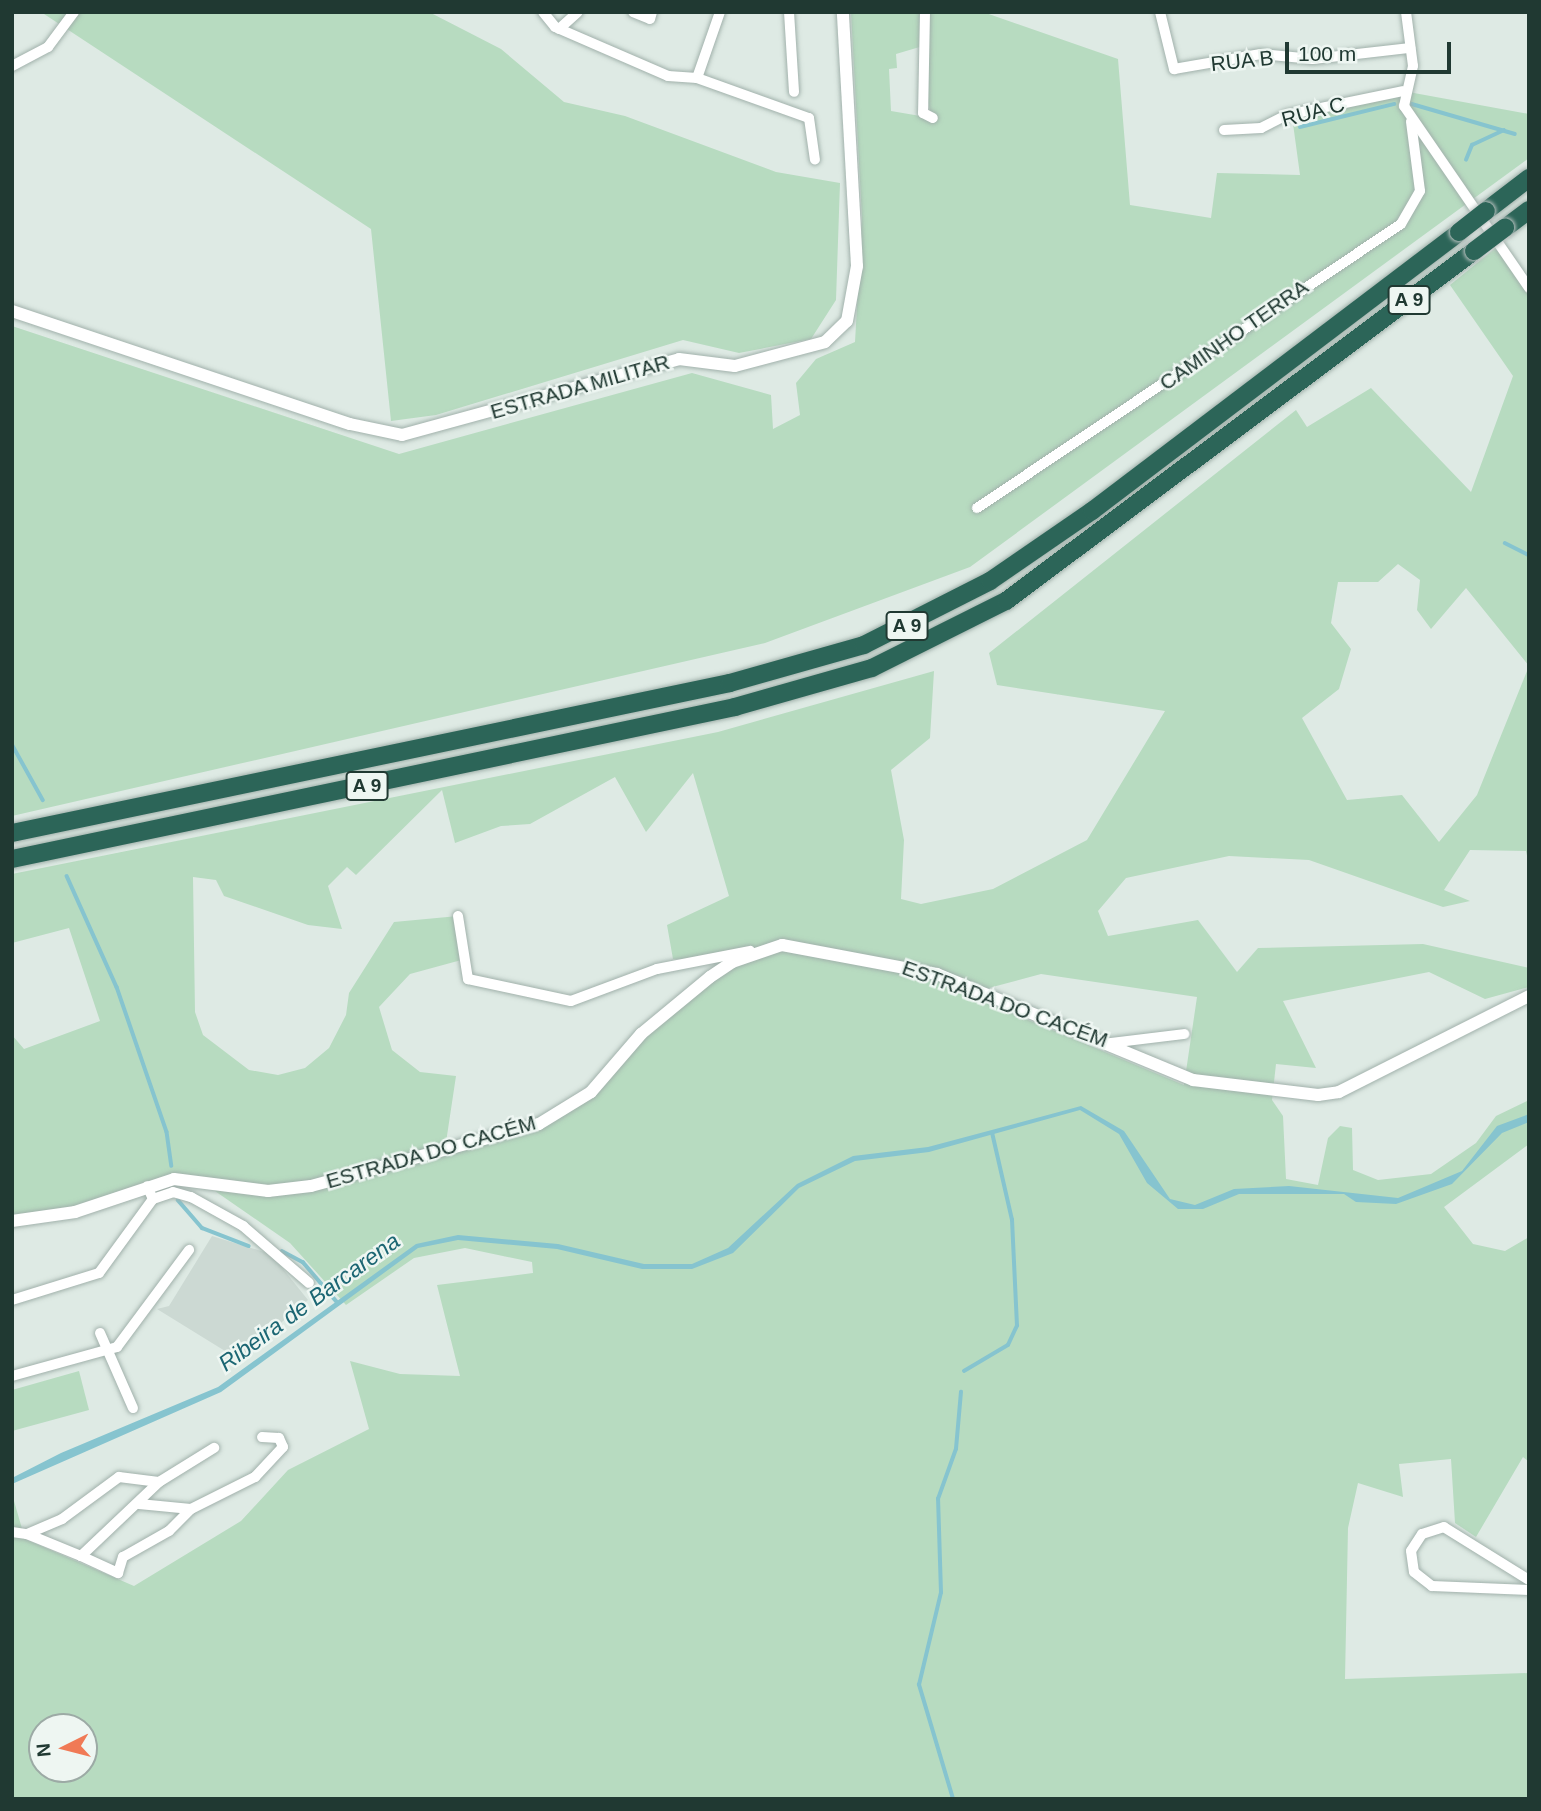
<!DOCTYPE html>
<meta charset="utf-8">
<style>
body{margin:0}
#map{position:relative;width:1541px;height:1811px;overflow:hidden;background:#deeae4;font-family:Helvetica,sans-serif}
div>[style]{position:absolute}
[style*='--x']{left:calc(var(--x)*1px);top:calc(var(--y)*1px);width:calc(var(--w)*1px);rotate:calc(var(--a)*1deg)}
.built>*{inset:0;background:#ccd9d3}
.green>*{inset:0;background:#b7dbc0}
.water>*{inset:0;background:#86c4cf}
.stream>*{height:3.5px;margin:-1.75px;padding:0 1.75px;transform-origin:1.75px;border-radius:1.75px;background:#86c4cf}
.roads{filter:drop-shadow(0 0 2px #a1b1ab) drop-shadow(0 0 2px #a1b1ab)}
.street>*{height:10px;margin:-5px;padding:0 5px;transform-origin:5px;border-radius:5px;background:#fff}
.secondary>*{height:12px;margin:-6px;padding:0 6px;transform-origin:6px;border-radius:6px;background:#fff}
.highway>*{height:18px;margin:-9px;padding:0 9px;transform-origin:9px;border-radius:9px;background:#2c6558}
.bridges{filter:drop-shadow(0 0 2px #bcc4c2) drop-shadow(0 0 2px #bcc4c2)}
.highway-bridge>*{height:18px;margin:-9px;padding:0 9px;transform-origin:9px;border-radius:9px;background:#2c6558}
span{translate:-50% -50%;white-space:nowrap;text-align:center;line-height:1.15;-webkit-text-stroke:5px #eef6f2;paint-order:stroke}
.shield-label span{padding:2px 5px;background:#eef6f2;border:2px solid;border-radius:5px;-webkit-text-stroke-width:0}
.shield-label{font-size:19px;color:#203932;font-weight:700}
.street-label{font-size:21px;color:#203932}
.water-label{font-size:23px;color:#1b6673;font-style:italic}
.frame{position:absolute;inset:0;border:14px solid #203932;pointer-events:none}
.north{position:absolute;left:28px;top:1713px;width:70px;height:70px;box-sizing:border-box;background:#eef6f2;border:2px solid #9caaa5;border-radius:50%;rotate:264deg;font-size:19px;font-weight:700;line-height:28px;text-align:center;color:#203932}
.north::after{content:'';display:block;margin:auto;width:24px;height:32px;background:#f07a56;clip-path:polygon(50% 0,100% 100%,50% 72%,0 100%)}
.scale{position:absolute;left:1285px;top:42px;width:166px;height:32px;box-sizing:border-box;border:4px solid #203932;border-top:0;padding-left:9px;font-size:21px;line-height:24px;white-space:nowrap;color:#203932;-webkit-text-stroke:5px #eef6f2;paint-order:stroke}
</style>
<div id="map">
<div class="built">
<div style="clip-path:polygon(212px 1236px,271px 1254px,308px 1300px,238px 1359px,157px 1309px,169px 1306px)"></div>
</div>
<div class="green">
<div style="clip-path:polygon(41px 12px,429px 12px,501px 49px,564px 102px,625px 116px,776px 172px,840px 183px,836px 300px,811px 339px,739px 353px,683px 340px,436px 415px,391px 421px,371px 229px)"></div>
<div style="clip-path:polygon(evenodd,851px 12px,983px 12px,1118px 59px,1130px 205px,1211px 218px,1217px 173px,1300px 175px,1291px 109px,1403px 91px,1529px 114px,1529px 158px,970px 567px,765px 643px,12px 816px,12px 326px,399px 454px,692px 373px,771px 395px,773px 429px,800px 415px,796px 383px,816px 359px,855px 342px,862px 219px,851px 12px,923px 46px,921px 73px,932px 118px,891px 111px,889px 69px,897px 68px,896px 54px,923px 46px)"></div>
<div style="clip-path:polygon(evenodd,1499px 245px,1529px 288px,1529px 865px,1526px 851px,1470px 850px,1444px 890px,1470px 901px,1443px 907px,1309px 860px,1229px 856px,1126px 878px,1098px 911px,1108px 936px,1198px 920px,1237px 972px,1258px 948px,1423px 944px,1529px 968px,1529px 987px,1485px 999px,1429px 972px,1283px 1001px,1316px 1068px,1276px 1064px,1272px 1100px,1283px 1116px,1286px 1179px,1318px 1185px,1328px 1138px,1340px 1126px,1352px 1128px,1353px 1170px,1378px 1180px,1431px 1174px,1476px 1143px,1496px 1116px,1529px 1100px,1529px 1144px,1444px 1207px,1473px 1244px,1505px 1251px,1529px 1237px,1529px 1462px,1523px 1457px,1476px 1537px,1455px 1523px,1451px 1459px,1399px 1464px,1403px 1497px,1358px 1483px,1348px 1528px,1345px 1679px,1529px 1673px,1529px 1799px,12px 1799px,12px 1494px,25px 1539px,134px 1586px,241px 1521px,288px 1470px,369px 1429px,350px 1361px,400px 1374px,460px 1376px,437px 1285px,533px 1273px,532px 1262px,465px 1248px,414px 1258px,346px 1305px,290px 1243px,202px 1182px,187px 1180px,12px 1221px,12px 1035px,24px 1049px,100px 1021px,69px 928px,12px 943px,12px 874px,718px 732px,934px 671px,930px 738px,891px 770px,904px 840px,901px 899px,921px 904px,993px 889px,1087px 840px,1165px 711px,997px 685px,989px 653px,1296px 410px,1307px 427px,1371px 388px,1471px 492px,1513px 376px,1450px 285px,1499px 245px,1398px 564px,1420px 580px,1417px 610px,1431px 629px,1466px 588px,1529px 666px,1477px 795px,1439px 842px,1402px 795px,1347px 800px,1302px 718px,1339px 689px,1351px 649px,1331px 623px,1338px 582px,1378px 582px,1398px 564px,1499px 245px,693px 773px,729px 896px,667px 925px,673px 959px,732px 962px,641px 1034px,591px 1092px,539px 1124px,445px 1149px,456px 1076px,420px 1072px,392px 1050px,379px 1007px,410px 974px,465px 959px,458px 916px,394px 922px,349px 993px,346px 1015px,329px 1048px,305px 1068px,278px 1075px,249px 1070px,203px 1035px,195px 1012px,193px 877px,216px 880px,224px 896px,308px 925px,342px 929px,328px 886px,347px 867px,356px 875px,442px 790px,455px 843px,501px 826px,530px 824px,615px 777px,646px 832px,693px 773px,1499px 245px,1041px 974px,1197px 997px,1184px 1085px,966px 994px,1041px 974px,1499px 245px,42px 1727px,84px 1727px,84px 1769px,42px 1769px,42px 1727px)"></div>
<div style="clip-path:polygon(79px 1371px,89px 1410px,12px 1431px,12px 1390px)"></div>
</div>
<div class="water">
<div style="clip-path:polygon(1081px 1106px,1124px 1131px,1170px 1199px,1195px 1205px,1234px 1189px,1289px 1186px,1398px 1198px,1462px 1171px,1497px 1126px,1529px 1114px,1529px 1122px,1502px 1133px,1452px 1184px,1396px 1204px,1356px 1202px,1344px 1194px,1239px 1194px,1203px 1209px,1178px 1209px,1147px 1183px,1119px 1134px,1080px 1110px,929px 1152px,855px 1161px,799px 1188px,733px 1253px,692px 1269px,642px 1269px,557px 1249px,458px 1240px,418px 1248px,221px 1392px,12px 1484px,12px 1478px,61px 1453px,218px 1387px,416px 1244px,458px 1235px,558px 1244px,644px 1264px,692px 1264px,728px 1248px,797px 1184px,853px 1156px,928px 1147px)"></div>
</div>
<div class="stream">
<div style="--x:1412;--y:104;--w:107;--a:16.2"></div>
<div style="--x:1300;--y:127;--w:97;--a:-13.7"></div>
<div style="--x:1466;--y:160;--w:16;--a:-68"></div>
<div style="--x:1472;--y:145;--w:35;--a:-25"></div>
<div style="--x:1505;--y:543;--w:27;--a:27"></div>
<div style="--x:12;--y:744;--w:64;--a:61"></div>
<div style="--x:67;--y:876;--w:122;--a:65.8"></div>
<div style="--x:117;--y:987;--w:153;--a:71"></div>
<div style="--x:167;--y:1132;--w:34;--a:82"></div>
<div style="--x:178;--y:1200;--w:37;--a:49"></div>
<div style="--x:202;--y:1228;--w:50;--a:21"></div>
<div style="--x:282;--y:1251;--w:24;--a:28"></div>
<div style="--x:303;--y:1262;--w:54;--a:49.5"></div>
<div style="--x:964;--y:1371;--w:51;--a:-30.6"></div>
<div style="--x:1008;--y:1345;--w:21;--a:-65"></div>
<div style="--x:1017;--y:1326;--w:106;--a:-92.7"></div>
<div style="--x:1012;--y:1220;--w:89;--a:-102.9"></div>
<div style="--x:953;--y:1799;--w:119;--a:-106.6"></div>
<div style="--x:919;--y:1685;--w:95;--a:-76.6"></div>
<div style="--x:941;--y:1593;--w:94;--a:-91.8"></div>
<div style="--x:938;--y:1499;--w:53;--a:-70.2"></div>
<div style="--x:956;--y:1449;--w:57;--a:-85"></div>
</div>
<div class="roads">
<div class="street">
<div style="--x:543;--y:12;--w:19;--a:51"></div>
<div style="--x:555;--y:27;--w:123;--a:23.4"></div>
<div style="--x:668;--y:76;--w:29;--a:4"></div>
<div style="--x:697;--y:78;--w:119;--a:19.7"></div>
<div style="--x:809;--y:118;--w:42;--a:81.9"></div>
<div style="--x:633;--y:12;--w:18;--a:22"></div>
<div style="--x:650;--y:19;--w:7;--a:-74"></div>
<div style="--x:789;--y:12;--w:80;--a:86.4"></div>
<div style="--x:925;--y:12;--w:101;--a:91.1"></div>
<div style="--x:923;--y:113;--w:11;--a:27"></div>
<div style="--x:1160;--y:12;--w:59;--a:76.2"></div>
<div style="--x:1174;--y:69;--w:88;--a:-9.8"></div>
<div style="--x:1261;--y:54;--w:52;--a:5.5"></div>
<div style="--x:1313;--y:59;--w:98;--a:-6.5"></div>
<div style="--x:1406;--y:12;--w:54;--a:82.6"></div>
<div style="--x:1413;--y:66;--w:41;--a:102.7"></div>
<div style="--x:1404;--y:106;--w:221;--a:55.5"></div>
<div style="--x:559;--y:29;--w:25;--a:-42"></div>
<div style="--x:12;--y:66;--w:41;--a:-27.8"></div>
<div style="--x:48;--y:47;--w:44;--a:-53.4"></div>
<div style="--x:697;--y:78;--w:70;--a:-70.8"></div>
<div style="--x:1224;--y:130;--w:37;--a:-3"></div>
<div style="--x:1261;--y:128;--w:29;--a:-27"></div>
<div style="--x:1287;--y:115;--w:118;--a:-11.7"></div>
<div style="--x:977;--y:508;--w:510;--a:-33.81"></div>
<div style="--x:1401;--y:224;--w:38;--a:-60"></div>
<div style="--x:1420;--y:191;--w:70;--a:-97.4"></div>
<div style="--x:458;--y:916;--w:64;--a:81"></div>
<div style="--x:468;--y:979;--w:105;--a:12.1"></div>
<div style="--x:571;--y:1001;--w:92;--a:-20.4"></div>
<div style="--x:657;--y:969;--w:95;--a:-11"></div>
<div style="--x:1110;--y:1043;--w:75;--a:-6.9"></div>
<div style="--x:153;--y:1199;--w:21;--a:-19"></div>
<div style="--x:173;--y:1192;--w:19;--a:16"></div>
<div style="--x:191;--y:1197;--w:60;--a:29.1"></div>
<div style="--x:243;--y:1226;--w:87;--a:40.8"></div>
<div style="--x:12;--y:1300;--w:91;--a:-17.2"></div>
<div style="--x:99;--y:1273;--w:92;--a:-53.9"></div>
<div style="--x:153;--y:1199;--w:14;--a:-115"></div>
<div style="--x:100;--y:1333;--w:82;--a:66.3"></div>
<div style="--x:12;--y:1376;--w:109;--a:-15.4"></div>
<div style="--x:117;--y:1347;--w:121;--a:-53.4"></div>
<div style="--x:139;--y:1504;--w:52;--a:5.5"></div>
<div style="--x:191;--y:1509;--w:72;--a:-26.6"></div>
<div style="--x:255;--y:1477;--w:41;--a:-47"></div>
<div style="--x:283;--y:1447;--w:10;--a:-114"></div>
<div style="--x:279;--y:1438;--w:17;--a:-177"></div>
<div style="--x:12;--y:1532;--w:15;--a:8"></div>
<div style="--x:27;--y:1534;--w:38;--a:-23"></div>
<div style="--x:62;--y:1519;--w:71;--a:-36.4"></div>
<div style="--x:119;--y:1477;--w:40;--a:7.1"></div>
<div style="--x:27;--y:1534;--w:58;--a:22.2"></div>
<div style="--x:81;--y:1556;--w:108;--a:-43.5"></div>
<div style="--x:159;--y:1482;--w:65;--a:-31.7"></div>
<div style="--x:81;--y:1556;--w:41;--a:24.7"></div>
<div style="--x:118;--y:1573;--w:17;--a:-73"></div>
<div style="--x:123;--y:1557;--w:53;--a:-29.5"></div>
<div style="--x:169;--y:1531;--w:31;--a:-45"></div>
<div style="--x:1529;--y:1580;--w:100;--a:-148.1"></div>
<div style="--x:1444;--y:1527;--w:23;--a:162"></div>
<div style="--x:1422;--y:1534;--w:20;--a:123"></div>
<div style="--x:1411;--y:1551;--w:21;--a:82"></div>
<div style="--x:1414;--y:1572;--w:23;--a:38"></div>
<div style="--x:1432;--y:1586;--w:97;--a:2.4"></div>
</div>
<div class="secondary">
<div style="--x:12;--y:311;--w:356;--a:18.5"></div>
<div style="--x:350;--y:424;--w:53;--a:11.9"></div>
<div style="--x:402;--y:435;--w:287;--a:-15.3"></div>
<div style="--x:679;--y:359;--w:56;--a:7.1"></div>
<div style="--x:735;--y:366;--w:93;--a:-14.9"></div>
<div style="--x:825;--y:342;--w:30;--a:-44"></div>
<div style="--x:847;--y:321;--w:56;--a:-79.7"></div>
<div style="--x:857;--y:266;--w:254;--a:-93.2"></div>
<div style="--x:12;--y:1221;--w:64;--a:-8.1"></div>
<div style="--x:75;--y:1212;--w:104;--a:-18.4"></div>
<div style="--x:174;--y:1179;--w:95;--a:7.3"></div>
<div style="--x:268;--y:1191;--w:43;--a:-6.6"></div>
<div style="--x:311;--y:1186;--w:236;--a:-15.2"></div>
<div style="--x:539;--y:1124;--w:61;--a:-31.6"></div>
<div style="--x:591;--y:1092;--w:77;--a:-49.2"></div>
<div style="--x:641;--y:1034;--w:89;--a:-39.6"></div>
<div style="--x:710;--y:977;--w:27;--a:-34"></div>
<div style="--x:732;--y:962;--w:53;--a:-18.8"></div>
<div style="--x:782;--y:945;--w:158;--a:10.6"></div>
<div style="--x:937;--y:974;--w:277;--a:22.5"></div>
<div style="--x:1193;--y:1080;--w:126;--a:6.8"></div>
<div style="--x:1318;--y:1095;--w:21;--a:-8"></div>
<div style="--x:1339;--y:1092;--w:213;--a:-26.8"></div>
</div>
<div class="highway">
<div style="--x:1486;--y:211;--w:54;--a:-37.5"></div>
<div style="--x:1505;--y:228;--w:30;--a:-37"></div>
<div style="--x:12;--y:833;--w:734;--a:-11.8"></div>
<div style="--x:730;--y:683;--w:139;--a:-15.8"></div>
<div style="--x:864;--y:645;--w:141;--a:-26.9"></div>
<div style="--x:990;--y:581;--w:124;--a:-34.5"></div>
<div style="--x:1092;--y:511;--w:461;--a:-37.2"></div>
<div style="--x:12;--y:859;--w:739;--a:-11.87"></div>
<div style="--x:735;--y:707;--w:142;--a:-15.9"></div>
<div style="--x:872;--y:668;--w:150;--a:-26.6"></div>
<div style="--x:1006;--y:601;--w:584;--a:-36.79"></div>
</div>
</div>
<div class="bridges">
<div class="highway-bridge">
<div style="--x:1459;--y:232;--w:34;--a:-38"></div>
<div style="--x:1474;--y:251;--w:39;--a:-37"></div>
</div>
</div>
<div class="shield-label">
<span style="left:1409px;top:300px">A 9</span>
<span style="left:907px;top:626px">A 9</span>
<span style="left:367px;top:786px">A 9</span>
</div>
<div class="street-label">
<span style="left:1242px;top:61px;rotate:-6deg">RUA B</span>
<span style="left:1313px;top:112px;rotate:-15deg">RUA C</span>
<span style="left:1234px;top:335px;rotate:-35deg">CAMINHO TERRA</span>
<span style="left:580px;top:387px;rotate:-16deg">ESTRADA MILITAR</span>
<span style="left:1005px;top:1004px;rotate:20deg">ESTRADA DO CACÉM</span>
<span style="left:431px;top:1152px;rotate:-16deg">ESTRADA DO CACÉM</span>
</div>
<div class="water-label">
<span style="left:309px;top:1302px;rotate:-36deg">Ribeira de Barcarena</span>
</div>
<div class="frame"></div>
<div class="north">N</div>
<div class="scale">100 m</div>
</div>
